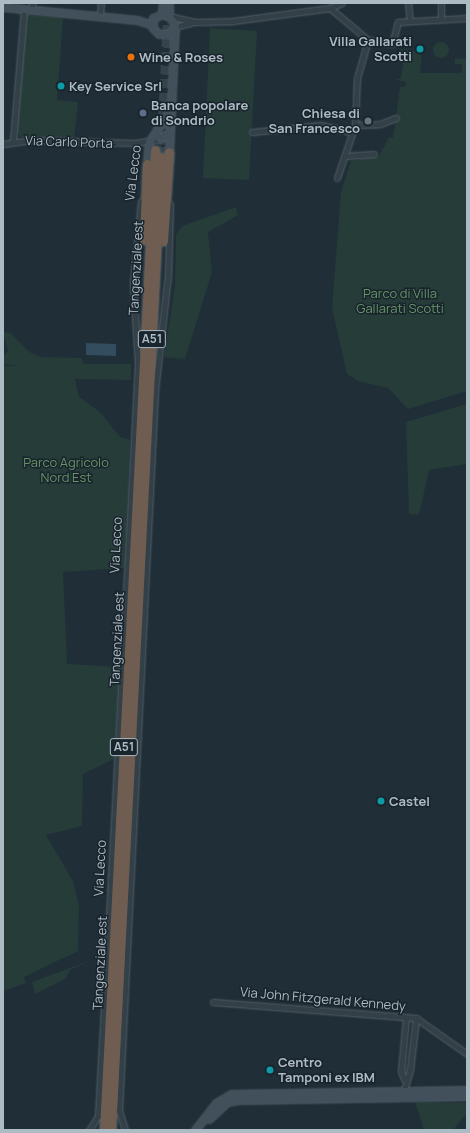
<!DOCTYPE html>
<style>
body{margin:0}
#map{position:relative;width:470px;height:1133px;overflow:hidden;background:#202e37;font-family:Manrope,sans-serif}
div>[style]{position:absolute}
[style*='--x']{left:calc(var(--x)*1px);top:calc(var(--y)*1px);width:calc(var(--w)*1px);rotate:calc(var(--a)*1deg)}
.green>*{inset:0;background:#253c39}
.round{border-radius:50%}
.water>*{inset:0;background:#334d5f}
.highway-tunnel>*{height:9px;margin-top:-4.5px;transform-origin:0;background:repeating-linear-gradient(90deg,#35434c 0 9px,transparent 0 13.5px)}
.roads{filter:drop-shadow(0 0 1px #515e66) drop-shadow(0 0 1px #515e66)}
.street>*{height:5px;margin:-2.5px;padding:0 2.5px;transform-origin:2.5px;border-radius:2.5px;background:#334048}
.secondary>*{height:7px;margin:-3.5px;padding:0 3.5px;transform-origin:3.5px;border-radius:3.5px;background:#41505b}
.highway>*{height:9px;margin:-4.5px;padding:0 4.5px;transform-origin:4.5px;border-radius:4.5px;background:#6e5d50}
.dots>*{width:11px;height:11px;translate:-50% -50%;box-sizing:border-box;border:2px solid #19242c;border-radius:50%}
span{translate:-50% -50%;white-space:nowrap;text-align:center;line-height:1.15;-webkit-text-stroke:3px #19242c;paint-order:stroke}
.shield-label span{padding:1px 3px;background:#19242c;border:1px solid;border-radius:3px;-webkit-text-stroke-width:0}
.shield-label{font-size:12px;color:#adbbc5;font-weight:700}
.poi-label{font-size:13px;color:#adbbc5;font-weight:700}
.right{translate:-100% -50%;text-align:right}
.left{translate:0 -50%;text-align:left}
.street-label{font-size:13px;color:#adbbc5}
.park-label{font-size:13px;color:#659567}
.frame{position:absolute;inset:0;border:4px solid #adbbc5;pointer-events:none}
</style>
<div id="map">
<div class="green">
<div style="clip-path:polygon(27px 15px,63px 18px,57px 100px,78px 102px,74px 139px,20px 137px,16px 131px)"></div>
<div style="clip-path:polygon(210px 28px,257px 31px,249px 180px,203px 178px)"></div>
<div class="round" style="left:433px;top:42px;width:16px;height:16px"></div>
<div style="clip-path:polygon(400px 49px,422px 52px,420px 73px,462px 73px,462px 64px,455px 64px,455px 58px,467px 59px,467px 391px,408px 409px,388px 388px,358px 381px,347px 374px,332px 308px,341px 192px,351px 161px,379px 156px,389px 137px,393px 138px,400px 87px,405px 87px,406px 82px,396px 80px,401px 78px,403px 64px)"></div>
<div style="clip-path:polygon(236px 207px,238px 215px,208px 232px,212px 272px,185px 359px,164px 357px,175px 286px,176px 235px,182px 226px)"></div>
<div style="clip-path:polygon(3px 332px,10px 333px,29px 352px,41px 357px,81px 358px,84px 364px,131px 364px,131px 380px,75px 379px,79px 397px,100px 412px,120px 437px,130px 440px,124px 568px,63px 572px,67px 664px,119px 667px,114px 759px,83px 774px,82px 826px,46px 835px,73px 881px,79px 906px,78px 951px,24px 977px,26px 983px,3px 991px,3px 366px,18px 366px,3px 364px,3px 356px,8px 351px)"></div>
<div style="clip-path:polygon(467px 404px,467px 464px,429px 470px,419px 515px,409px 514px,406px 422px)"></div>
<div style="clip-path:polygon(94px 959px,70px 970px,65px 979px,35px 994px,32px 982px)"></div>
<div style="clip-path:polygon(415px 1102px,467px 1103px,467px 1113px,453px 1130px,424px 1130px)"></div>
</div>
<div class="water">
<div style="clip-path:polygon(86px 343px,116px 344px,116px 356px,86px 355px)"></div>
</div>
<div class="highway-tunnel">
<div style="--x:161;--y:155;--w:146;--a:-87.3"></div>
</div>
<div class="roads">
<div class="street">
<div style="--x:408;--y:3;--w:18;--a:84"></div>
<div style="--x:441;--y:3;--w:16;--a:90"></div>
<div style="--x:330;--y:8;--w:50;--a:40.1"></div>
<div style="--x:368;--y:40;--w:40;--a:106"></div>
<div style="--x:357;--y:78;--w:47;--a:92.4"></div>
<div style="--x:355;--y:125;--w:56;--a:108.8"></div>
<div style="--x:32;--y:10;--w:7;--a:-90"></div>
<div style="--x:100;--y:16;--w:13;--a:-86"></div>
<div style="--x:173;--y:17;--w:22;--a:13"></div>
<div style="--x:194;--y:22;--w:39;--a:-1"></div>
<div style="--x:233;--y:21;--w:98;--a:-7.6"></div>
<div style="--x:330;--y:8;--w:13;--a:-23"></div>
<div style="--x:174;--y:27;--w:17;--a:-13"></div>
<div style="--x:368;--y:40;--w:24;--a:9"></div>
<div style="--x:392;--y:44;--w:23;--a:-75"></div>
<div style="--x:398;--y:22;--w:69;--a:-3.3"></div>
<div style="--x:355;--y:125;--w:25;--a:-2"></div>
<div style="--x:380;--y:124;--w:17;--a:-21"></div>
<div style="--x:252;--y:132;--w:69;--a:-5.8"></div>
<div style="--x:321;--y:125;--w:32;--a:13"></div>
<div style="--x:13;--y:141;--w:132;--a:-85.2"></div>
<div style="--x:3;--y:144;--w:29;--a:-8"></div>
<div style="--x:32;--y:140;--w:103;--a:1.7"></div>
<div style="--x:135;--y:143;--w:25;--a:-9"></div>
<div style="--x:345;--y:156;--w:29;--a:-4"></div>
<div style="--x:213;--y:1002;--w:204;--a:4.5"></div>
<div style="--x:416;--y:1018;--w:62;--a:35.2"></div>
<div style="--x:404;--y:1079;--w:9;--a:-111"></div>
<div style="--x:401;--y:1071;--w:53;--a:-84.6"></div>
<div style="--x:403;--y:1094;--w:25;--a:-74"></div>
<div style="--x:410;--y:1070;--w:52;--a:-83.4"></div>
<div style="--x:89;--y:1130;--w:17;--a:-57"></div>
<div style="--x:98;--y:1116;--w:159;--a:-86.8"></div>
<div style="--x:107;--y:957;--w:594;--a:-87.01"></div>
<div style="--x:138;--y:364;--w:80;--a:-93.6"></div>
<div style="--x:133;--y:284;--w:83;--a:-84.5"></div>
<div style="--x:125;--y:1130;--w:21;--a:-107"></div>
<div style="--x:119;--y:1110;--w:720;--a:-87.13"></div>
<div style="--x:155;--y:391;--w:116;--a:-83.6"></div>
<div style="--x:168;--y:276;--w:72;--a:-88.4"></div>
</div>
<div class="secondary">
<div style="--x:3;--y:7;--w:135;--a:5.5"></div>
<div style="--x:137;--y:20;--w:16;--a:18"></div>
<div style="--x:162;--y:12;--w:9;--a:-84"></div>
<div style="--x:169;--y:14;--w:11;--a:-90"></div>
<div style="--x:157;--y:129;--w:6;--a:99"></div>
<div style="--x:156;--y:135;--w:6;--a:45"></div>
<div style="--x:160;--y:139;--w:10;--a:-37"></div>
<div style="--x:169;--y:152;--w:128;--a:-87.3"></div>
<div style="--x:175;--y:24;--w:14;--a:-129"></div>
<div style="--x:166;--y:13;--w:14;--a:159"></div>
<div style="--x:153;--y:18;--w:10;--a:90"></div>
<div style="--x:153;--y:28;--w:8;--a:45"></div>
<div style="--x:159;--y:34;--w:9;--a:0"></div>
<div style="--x:168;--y:34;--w:8;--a:-40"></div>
<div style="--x:147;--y:164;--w:22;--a:-85"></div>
<div style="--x:149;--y:142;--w:33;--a:-57"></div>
<div style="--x:209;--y:1119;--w:25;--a:-43"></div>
<div style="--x:227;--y:1102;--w:11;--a:-10"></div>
<div style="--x:238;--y:1100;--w:229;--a:-1"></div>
<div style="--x:195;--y:1130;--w:34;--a:-52"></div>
<div style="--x:216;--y:1103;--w:17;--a:-31"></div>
<div style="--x:231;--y:1094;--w:236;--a:-1"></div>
</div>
<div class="highway">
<div style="--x:144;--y:240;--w:76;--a:-87.7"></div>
<div style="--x:163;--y:241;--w:89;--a:-86.1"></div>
<div style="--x:104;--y:1130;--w:981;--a:-87.02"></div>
<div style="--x:111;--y:1130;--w:974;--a:-87.06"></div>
</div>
</div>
<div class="dots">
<div style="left:420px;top:49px;background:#0f9aa8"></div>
<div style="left:131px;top:57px;background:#e8710a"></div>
<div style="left:61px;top:86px;background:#0f9aa8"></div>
<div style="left:143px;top:113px;background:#5c6f8a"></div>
<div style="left:368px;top:121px;background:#6b7280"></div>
<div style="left:381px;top:801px;background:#0f9aa8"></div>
<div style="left:270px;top:1070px;background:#0f9aa8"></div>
</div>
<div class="shield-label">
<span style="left:152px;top:339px">A51</span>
<span style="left:124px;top:747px">A51</span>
</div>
<div class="poi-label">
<span class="right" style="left:412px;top:49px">Villa Gallarati<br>Scotti</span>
<span class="left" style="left:139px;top:57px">Wine &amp; Roses</span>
<span class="left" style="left:69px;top:86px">Key Service Srl</span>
<span class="left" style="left:151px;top:113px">Banca popolare<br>di Sondrio</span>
<span class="right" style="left:360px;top:121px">Chiesa di<br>San Francesco</span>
<span class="left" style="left:389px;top:801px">Castel</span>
<span class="left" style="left:278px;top:1070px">Centro<br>Tamponi ex IBM</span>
</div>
<div class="street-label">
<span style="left:69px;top:142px;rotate:2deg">Via Carlo Porta</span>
<span style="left:133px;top:173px;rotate:-83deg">Via Lecco</span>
<span style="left:136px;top:268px;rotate:-87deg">Tangenziale est</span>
<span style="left:116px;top:545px;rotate:-87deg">Via Lecco</span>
<span style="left:117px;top:639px;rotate:-87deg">Tangenziale est</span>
<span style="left:100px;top:868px;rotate:-87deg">Via Lecco</span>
<span style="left:100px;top:963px;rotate:-87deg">Tangenziale est</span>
<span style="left:323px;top:999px;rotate:5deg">Via John Fitzgerald Kennedy</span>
</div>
<div class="park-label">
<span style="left:400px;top:301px">Parco di Villa<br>Gallarati Scotti</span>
<span style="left:66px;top:470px">Parco Agricolo<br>Nord Est</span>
</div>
<div class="frame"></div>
</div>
